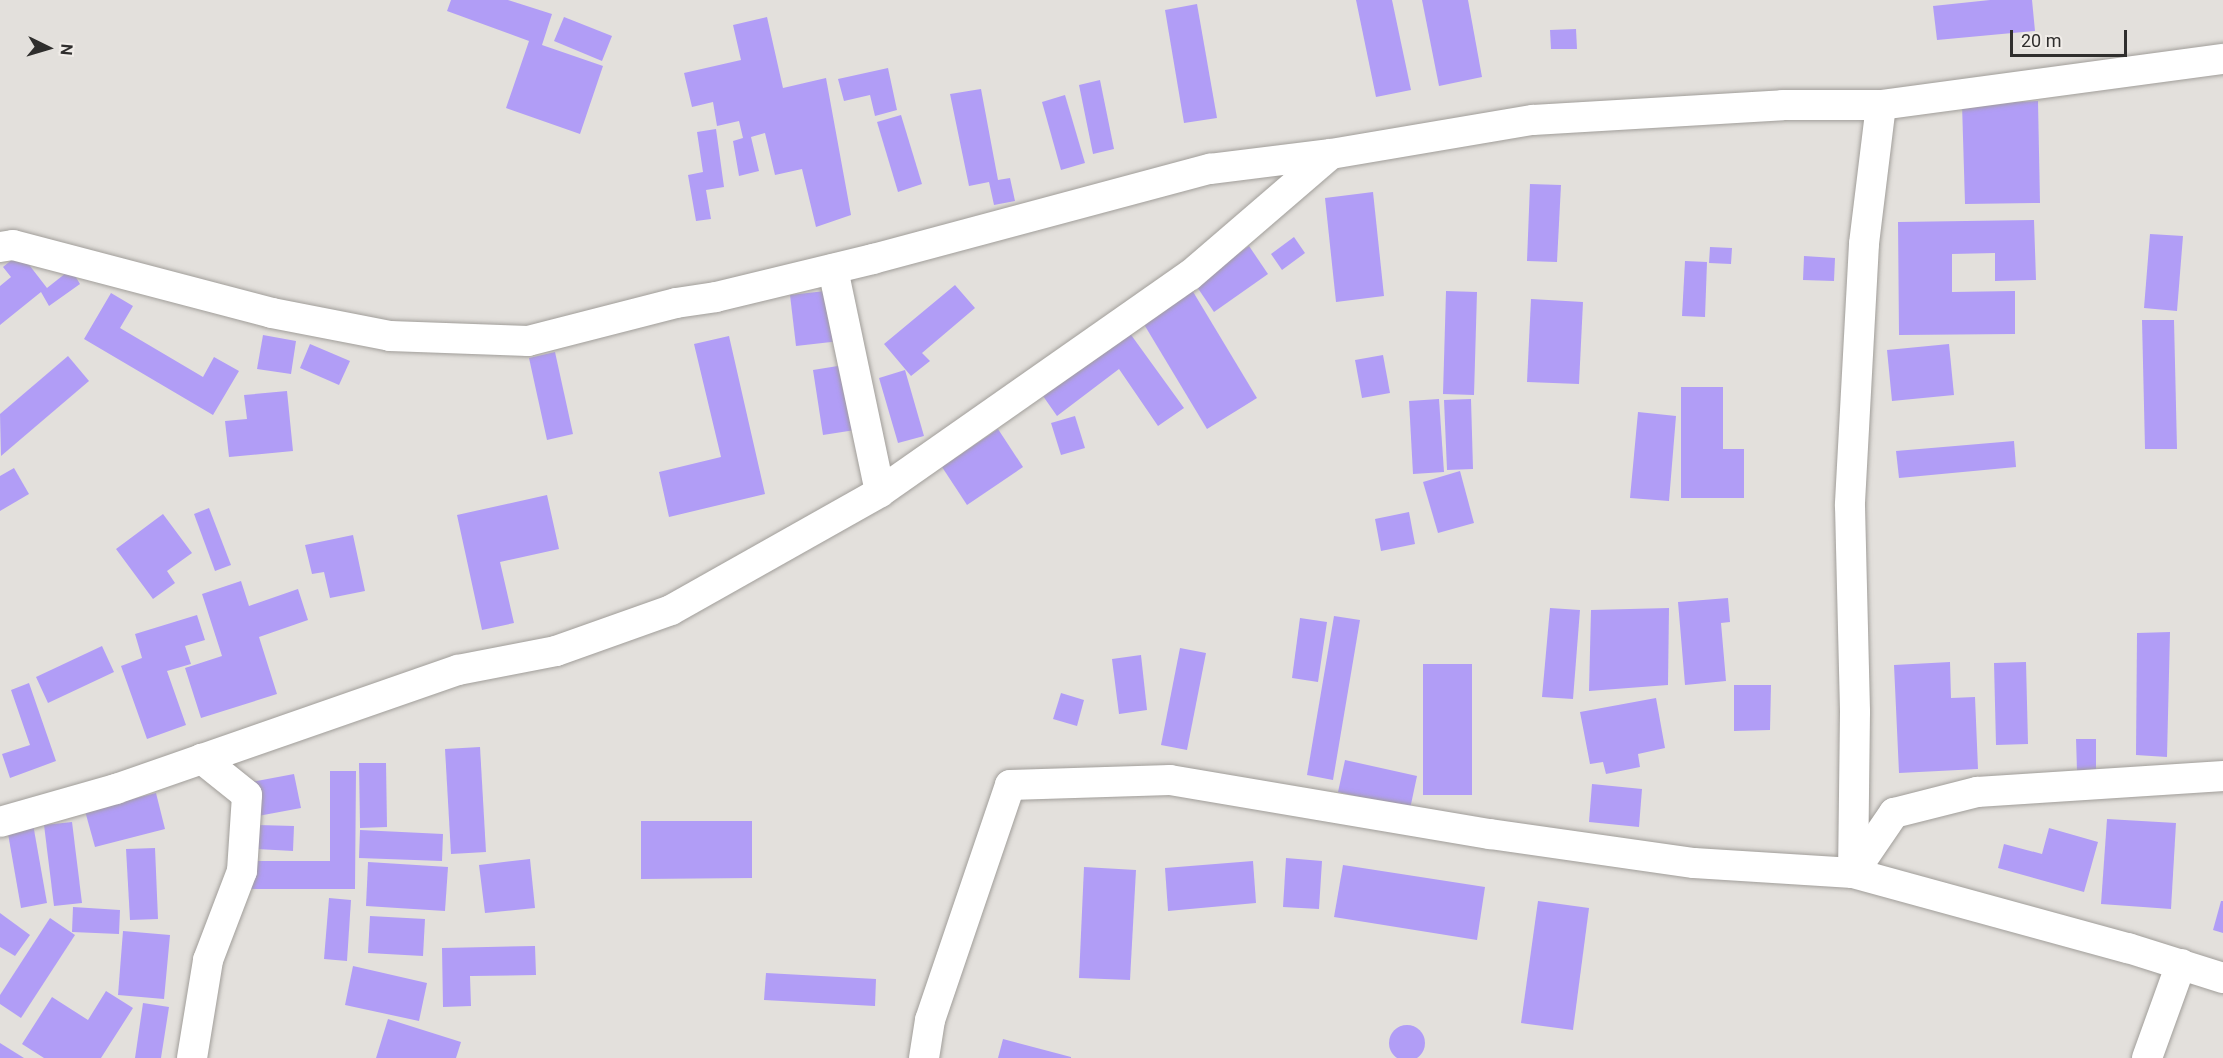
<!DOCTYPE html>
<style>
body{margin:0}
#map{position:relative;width:2223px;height:1058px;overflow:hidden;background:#e3e0dc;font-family:Roboto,sans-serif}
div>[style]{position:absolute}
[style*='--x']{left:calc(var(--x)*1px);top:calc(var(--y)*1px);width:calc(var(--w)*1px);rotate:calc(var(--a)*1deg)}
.building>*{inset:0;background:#b19df6}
.round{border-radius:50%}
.roads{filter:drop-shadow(0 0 2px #a19e9a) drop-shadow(0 0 2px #a19e9a)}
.street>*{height:30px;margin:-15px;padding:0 15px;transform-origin:15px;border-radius:15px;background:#fff}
span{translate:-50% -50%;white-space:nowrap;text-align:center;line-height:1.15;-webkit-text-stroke:4.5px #f1ede9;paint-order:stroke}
.north{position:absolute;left:18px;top:18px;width:60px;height:60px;-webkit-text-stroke:4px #f1ede9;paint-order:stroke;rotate:95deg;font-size:16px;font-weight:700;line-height:24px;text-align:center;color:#2f2e2d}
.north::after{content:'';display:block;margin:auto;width:21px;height:27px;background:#2f2e2d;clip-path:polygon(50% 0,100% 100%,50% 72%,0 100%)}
.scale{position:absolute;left:2010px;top:30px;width:117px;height:27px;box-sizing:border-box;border:3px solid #2f2e2d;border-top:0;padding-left:8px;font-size:18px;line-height:21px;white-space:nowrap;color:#2f2e2d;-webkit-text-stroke:4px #f1ede9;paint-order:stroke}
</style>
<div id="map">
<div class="building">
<div style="clip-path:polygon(451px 0,508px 0,552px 14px,542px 45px,603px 66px,580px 134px,506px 108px,529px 41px,447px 11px)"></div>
<div style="clip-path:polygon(1356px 0,1392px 0,1411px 90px,1376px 97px)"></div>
<div style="clip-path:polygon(1422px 0,1468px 0,1482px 77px,1439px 86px)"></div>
<div style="clip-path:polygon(1990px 0,2032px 0,2035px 31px,1937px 40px,1933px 6px)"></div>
<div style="clip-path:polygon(1197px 4px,1217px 118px,1184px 123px,1165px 10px)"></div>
<div style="clip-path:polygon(564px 17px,612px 36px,602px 61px,554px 41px)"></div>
<div style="clip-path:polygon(767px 17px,783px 88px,826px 78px,851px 215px,816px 227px,802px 169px,775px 175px,765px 133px,751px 137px,759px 171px,739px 176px,733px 141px,743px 138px,739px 121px,717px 126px,713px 102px,692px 107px,684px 73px,741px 60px,733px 25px)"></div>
<div style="clip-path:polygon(1576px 29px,1577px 49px,1551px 49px,1550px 30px)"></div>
<div style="clip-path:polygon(888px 68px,897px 110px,875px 116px,870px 95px,844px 101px,838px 79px)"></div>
<div style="clip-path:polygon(1100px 80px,1114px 149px,1093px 154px,1079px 85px)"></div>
<div style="clip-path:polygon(981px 89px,998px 180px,1010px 178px,1015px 201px,994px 205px,989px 182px,969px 186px,950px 94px)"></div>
<div style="clip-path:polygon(1065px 95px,1085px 163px,1061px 170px,1042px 102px)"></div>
<div style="clip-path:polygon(2038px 101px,2040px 203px,1965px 204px,1962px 104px)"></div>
<div style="clip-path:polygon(901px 115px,922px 184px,898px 192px,877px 122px)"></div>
<div style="clip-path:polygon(716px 129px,724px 187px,706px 190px,711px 219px,696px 221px,688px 175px,703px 172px,697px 132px)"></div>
<div style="clip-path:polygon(1530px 184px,1561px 185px,1557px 262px,1527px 261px)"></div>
<div style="clip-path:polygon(1373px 192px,1384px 296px,1336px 302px,1325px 198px)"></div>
<div style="clip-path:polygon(2034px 220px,2036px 280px,1995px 281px,1995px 253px,1952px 254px,1952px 292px,2015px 291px,2015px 334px,1899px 335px,1898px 222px)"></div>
<div style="clip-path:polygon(2150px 234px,2183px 236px,2177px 311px,2144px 308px)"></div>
<div style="clip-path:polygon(1294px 237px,1305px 253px,1282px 270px,1271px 254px)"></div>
<div style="clip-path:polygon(1249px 246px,1268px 274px,1214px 312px,1195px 284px)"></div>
<div style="clip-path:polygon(1710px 247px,1732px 248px,1731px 264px,1709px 263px)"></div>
<div style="clip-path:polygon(20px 253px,47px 288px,71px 269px,80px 284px,49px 306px,41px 292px,0 325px,0 286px,11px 277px,3px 267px)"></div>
<div style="clip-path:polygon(1804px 256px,1835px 258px,1834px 281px,1803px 280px)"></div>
<div style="clip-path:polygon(1685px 261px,1707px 262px,1705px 317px,1682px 316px)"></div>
<div style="clip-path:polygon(955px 285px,975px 308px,922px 353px,930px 361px,911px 376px,884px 344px)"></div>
<div style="clip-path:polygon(834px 290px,840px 341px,796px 346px,790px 295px)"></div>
<div style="clip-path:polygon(1192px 290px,1257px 398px,1207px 429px,1142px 321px)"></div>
<div style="clip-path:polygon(1446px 291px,1477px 292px,1474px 395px,1443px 394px)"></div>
<div style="clip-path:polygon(111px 293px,133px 306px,120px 328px,203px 377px,214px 357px,239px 371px,213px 415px,84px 339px)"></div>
<div style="clip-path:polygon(1531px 299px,1583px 302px,1579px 384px,1527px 382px)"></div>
<div style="clip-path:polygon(2142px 320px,2174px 320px,2177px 449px,2145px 449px)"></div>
<div style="clip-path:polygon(1129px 332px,1184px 408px,1158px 426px,1119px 369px,1057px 416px,1043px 396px)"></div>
<div style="clip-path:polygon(263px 335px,296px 341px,291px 374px,257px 369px)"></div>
<div style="clip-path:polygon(729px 336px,765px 494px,669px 517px,659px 472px,721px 457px,694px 344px)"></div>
<div style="clip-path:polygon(310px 344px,350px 361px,339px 385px,300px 368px)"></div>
<div style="clip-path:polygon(1949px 344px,1954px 395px,1892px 401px,1887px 350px)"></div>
<div style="clip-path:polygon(555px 352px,573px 434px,547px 440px,529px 358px)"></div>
<div style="clip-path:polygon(1383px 355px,1390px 393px,1362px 398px,1355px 360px)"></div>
<div style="clip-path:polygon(68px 356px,89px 381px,1px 456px,0 414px)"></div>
<div style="clip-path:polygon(844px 365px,855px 430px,823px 435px,813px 370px)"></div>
<div style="clip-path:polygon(905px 370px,924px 436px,898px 443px,879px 378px)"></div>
<div style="clip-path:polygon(1681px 387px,1723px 387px,1723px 449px,1744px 449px,1744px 498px,1681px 498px)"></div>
<div style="clip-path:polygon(287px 391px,293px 451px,229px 457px,225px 421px,247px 419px,244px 395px)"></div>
<div style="clip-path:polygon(1439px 399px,1444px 472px,1413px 474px,1409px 401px)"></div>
<div style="clip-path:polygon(1471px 399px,1473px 469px,1447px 470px,1444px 400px)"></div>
<div style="clip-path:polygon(1638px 412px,1676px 416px,1669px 501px,1630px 498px)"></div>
<div style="clip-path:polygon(1075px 416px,1085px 448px,1061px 455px,1051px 423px)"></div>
<div style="clip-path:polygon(998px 429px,1023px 467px,967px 505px,942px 467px)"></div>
<div style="clip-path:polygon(2014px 441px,2016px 467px,1899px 478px,1896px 451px)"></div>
<div style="clip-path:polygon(14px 468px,29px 494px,0 511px,0 476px)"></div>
<div style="clip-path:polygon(1460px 471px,1474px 523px,1438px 533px,1423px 482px)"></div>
<div style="clip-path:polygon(547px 495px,559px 549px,500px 562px,514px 623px,482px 630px,457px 515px)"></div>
<div style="clip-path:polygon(209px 508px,231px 565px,215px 571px,194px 514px)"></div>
<div style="clip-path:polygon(1409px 512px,1415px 544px,1381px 551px,1375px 519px)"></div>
<div style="clip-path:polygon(163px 514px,192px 553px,167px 571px,175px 583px,153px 599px,116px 549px)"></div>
<div style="clip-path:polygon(353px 535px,365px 591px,330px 598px,324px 572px,312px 574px,305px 545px)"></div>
<div style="clip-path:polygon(241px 581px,249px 606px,298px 589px,308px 620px,259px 637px,277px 694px,201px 718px,185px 668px,222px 656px,202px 594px)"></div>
<div style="clip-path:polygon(1728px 598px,1730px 622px,1721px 623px,1726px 681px,1685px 685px,1678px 602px)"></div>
<div style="clip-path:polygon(1550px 608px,1580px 610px,1573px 699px,1542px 697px)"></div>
<div style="clip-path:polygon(1669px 608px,1668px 685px,1589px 691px,1591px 610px)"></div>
<div style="clip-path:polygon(197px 615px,205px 640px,185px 646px,191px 664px,167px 671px,186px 725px,147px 739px,121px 666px,142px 658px,135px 634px)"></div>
<div style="clip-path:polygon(1334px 616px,1360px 620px,1333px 780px,1307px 775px)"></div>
<div style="clip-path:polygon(1300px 618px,1327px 622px,1318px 682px,1292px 678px)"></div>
<div style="clip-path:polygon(2170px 632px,2167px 757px,2136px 755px,2137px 633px)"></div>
<div style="clip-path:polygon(102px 646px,114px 672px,48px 703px,36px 677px)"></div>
<div style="clip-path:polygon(1180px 648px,1206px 653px,1187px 750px,1161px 745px)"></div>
<div style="clip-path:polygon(1141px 655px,1147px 710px,1119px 714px,1112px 659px)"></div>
<div style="clip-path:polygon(1950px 662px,1951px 698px,1975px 697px,1978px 769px,1899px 773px,1894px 665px)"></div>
<div style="clip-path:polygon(2026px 662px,2028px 744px,1996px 745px,1994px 663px)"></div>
<div style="clip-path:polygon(1423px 664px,1472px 664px,1472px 795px,1423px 795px)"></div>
<div style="clip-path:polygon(29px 683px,56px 761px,10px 778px,2px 754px,30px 745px,11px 690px)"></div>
<div style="clip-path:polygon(1734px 685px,1771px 685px,1770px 730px,1734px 731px)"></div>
<div style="clip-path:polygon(1061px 693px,1084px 700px,1077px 726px,1053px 719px)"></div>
<div style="clip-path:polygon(1656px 698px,1665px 748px,1638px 754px,1640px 767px,1606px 774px,1603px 762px,1590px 764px,1580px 712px)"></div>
<div style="clip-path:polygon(2076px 739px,2096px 739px,2096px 770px,2077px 771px)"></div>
<div style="clip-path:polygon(480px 747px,486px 852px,451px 854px,445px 749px)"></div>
<div style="clip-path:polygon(1345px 760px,1417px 776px,1410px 809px,1338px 792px)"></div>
<div style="clip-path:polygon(359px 763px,386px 763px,387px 827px,360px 828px)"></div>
<div style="clip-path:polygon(330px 771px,356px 771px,355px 889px,249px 889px,249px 861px,330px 861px)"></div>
<div style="clip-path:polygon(294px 774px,301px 808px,258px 816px,251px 782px)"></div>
<div style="clip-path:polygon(1592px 784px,1642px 789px,1639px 827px,1589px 822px)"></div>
<div style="clip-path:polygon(156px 793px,165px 829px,95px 847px,85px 811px)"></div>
<div style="clip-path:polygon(2107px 819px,2176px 823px,2171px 909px,2101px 904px)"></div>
<div style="clip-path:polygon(641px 821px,752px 821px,752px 878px,641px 879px)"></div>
<div style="clip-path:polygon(72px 822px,82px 903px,54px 906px,44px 825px)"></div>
<div style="clip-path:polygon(33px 824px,47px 903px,21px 908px,7px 828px)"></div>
<div style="clip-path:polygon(258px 825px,294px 826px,293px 851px,257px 849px)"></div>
<div style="clip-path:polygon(2049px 828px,2098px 842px,2084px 892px,1998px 868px,2004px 844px,2042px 854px)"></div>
<div style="clip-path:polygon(360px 830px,443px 834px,442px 861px,359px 858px)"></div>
<div style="clip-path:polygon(155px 848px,158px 919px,130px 920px,126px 849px)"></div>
<div style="clip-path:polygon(1286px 858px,1322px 861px,1319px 909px,1283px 907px)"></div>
<div style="clip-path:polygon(530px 859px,535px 908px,485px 913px,479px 865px)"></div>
<div style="clip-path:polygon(1253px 861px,1256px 903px,1168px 911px,1165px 868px)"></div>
<div style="clip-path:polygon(368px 862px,448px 867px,445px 911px,366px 906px)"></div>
<div style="clip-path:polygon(1343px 865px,1485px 887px,1477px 940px,1334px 917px)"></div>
<div style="clip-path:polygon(1084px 867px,1136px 870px,1130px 980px,1079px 978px)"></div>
<div style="clip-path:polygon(329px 898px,351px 900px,347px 961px,324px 959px)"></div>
<div style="clip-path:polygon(1538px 901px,1589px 908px,1573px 1030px,1521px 1023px)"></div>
<div style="clip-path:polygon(2221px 901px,2223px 901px,2223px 933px,2213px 930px)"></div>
<div style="clip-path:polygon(73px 907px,120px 910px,119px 934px,72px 932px)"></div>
<div style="clip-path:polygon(0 913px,30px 935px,15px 956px,0 947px)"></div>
<div style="clip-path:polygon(370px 916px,425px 919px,423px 956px,368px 953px)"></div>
<div style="clip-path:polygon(50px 918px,75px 935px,21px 1018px,0 1004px,0 995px)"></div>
<div style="clip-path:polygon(123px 931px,170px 935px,164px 999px,118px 995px)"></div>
<div style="clip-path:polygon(535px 946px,536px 975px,470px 976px,471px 1006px,443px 1007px,442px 948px)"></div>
<div style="clip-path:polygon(353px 966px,427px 983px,419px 1021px,345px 1005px)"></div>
<div style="clip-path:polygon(766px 973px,876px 979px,875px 1006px,764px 1000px)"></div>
<div style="clip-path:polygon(106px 991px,133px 1008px,101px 1058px,44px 1058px,22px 1044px,52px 997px,88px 1020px)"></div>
<div style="clip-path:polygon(143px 1003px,169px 1007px,161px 1058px,135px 1058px)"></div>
<div style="clip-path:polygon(388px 1019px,461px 1042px,456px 1058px,376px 1058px)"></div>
<div class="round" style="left:1389px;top:1025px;width:36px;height:36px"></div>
<div style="clip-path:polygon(1003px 1039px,1071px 1057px,1071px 1058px,998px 1058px)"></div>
<div style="clip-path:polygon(0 1043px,24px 1058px,0 1058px)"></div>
</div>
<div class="roads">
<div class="street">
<div style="--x:1881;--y:105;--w:140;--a:97"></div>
<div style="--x:1864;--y:244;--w:262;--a:93.1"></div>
<div style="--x:1850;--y:506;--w:206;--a:88.6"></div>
<div style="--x:1855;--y:712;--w:161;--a:90.7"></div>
<div style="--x:1853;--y:873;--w:285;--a:15.3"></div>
<div style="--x:2128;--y:948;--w:100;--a:17.5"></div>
<div style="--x:0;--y:247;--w:13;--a:-9"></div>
<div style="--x:13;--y:245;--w:268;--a:14.7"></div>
<div style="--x:272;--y:313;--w:120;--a:11"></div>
<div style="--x:390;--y:336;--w:138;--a:2.1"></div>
<div style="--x:528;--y:341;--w:153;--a:-14.4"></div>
<div style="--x:676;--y:303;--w:40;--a:-8.5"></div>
<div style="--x:716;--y:297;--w:162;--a:-13.6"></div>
<div style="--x:873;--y:259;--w:349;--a:-15"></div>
<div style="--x:1210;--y:169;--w:122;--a:-7.1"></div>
<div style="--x:1331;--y:154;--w:205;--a:-9.6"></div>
<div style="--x:1533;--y:120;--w:250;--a:-3.4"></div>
<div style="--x:1783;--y:105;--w:98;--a:0"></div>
<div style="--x:1881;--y:105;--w:345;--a:-7.7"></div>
<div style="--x:833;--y:269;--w:228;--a:78.1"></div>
<div style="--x:0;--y:822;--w:121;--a:-15.9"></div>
<div style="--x:116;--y:789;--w:362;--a:-19.2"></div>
<div style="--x:458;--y:670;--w:100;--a:-11"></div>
<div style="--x:556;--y:651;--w:122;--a:-19.6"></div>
<div style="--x:671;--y:610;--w:240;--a:-29.4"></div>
<div style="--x:880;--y:492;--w:377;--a:-35"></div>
<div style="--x:1189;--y:276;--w:187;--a:-40.7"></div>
<div style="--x:192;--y:1058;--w:99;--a:-80.7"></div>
<div style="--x:208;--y:960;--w:95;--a:-69.1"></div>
<div style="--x:242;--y:871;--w:76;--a:-86.2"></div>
<div style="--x:247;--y:795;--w:58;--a:-141.3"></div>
<div style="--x:924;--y:1058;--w:38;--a:-81"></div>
<div style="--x:930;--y:1020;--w:248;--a:-71.2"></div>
<div style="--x:1010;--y:785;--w:160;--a:-1.8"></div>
<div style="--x:1170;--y:780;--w:325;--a:9.6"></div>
<div style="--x:1490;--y:834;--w:206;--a:8.1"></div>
<div style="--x:1694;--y:863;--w:159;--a:3.6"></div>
<div style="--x:1853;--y:873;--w:73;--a:-55.7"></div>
<div style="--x:1894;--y:813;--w:86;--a:-14.2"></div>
<div style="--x:1977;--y:792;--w:247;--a:-3.7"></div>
<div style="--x:2147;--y:1058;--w:100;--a:-70.1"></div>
</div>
</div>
<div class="north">N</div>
<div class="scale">20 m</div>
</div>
